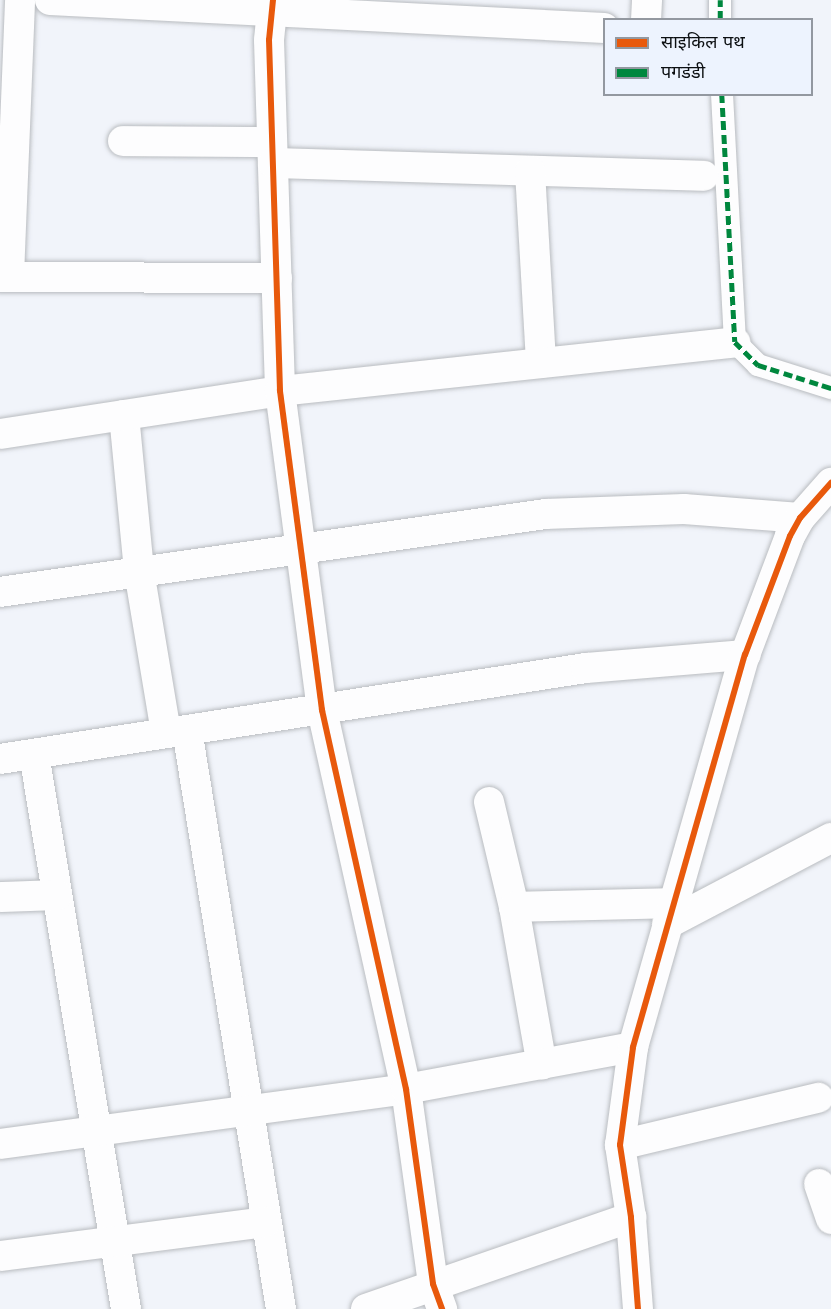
<!DOCTYPE html>
<meta charset="utf-8">
<style>
body{margin:0}
#map{position:relative;width:831px;height:1309px;overflow:hidden;background:#f1f4fa;font-family:"DejaVu Sans","Noto Sans Devanagari",sans-serif}
div>[style]{position:absolute}
[style*='--x']{left:calc(var(--x)*1px);top:calc(var(--y)*1px);width:calc(var(--w)*1px);rotate:calc(var(--a)*1deg)}
.roads{filter:drop-shadow(0 0 2px #b9bcc0) drop-shadow(0 0 2px #b9bcc0)}
.pedestrian>*{height:22px;margin:-11px;padding:0 11px;transform-origin:11px;border-radius:11px;background:#fdfdfe}
.minor>*{height:30px;margin:-15px;padding:0 15px;transform-origin:15px;border-radius:15px;background:#fdfdfe}
.quiet>*{height:4.5px;margin-top:-2.25px;transform-origin:0;background:repeating-linear-gradient(90deg,#00873e 0 9px,transparent 0 13.5px)}
.cycleway>*{height:6px;margin:-3px;padding:0 3px;transform-origin:3px;border-radius:3px;background:#e8590c}
span{translate:-50% -50%;white-space:nowrap;text-align:center;line-height:1.15;-webkit-text-stroke:5px #edf3fe;paint-order:stroke}
.legend{position:absolute;left:603px;top:18px;width:210px;height:78px;box-sizing:border-box;background:#edf3fe;border:2px solid #9398a0;margin:0;padding:8px 10px;list-style:none;font-size:18px;color:#0c0f12}
.legend li{display:flex;align-items:center;gap:12px;height:30px}
.legend b{width:30px;border:2px solid #9398a0}
</style>
<div id="map">
<div class="roads">
<div class="pedestrian">
<div style="--x:720;--y:20;--w:20;--a:-90"></div>
<div style="--x:722;--y:94;--w:248;--a:87"></div>
<div style="--x:735;--y:342;--w:33;--a:45"></div>
<div style="--x:758;--y:365;--w:77;--a:17.5"></div>
</div>
<div class="minor">
<div style="--x:50;--y:0;--w:555;--a:2.89"></div>
<div style="--x:273;--y:0;--w:40;--a:95.7"></div>
<div style="--x:269;--y:40;--w:351;--a:88.2"></div>
<div style="--x:280;--y:391;--w:322;--a:82.5"></div>
<div style="--x:322;--y:710;--w:388;--a:77.5"></div>
<div style="--x:406;--y:1089;--w:197;--a:82.1"></div>
<div style="--x:433;--y:1284;--w:27;--a:70"></div>
<div style="--x:646;--y:20;--w:20;--a:-87"></div>
<div style="--x:123;--y:141;--w:149;--a:0.4"></div>
<div style="--x:273;--y:163;--w:431;--a:1.7"></div>
<div style="--x:530;--y:171;--w:192;--a:86.7"></div>
<div style="--x:9;--y:276;--w:276;--a:-87.7"></div>
<div style="--x:0;--y:277;--w:277;--a:0.2"></div>
<div style="--x:124;--y:415;--w:157;--a:84.5"></div>
<div style="--x:139;--y:571;--w:164;--a:80.5"></div>
<div style="--x:0;--y:434;--w:283;--a:-8.7"></div>
<div style="--x:280;--y:391;--w:458;--a:-6.1"></div>
<div style="--x:0;--y:592;--w:551;--a:-8.14"></div>
<div style="--x:545;--y:514;--w:139;--a:-2.1"></div>
<div style="--x:684;--y:509;--w:116;--a:4.4"></div>
<div style="--x:187;--y:730;--w:587;--a:80.78"></div>
<div style="--x:34;--y:754;--w:563;--a:80.59"></div>
<div style="--x:0;--y:759;--w:593;--a:-8.83"></div>
<div style="--x:586;--y:668;--w:160;--a:-4.7"></div>
<div style="--x:489;--y:802;--w:108;--a:76.6"></div>
<div style="--x:514;--y:907;--w:160;--a:80"></div>
<div style="--x:0;--y:897;--w:57;--a:-2"></div>
<div style="--x:514;--y:907;--w:160;--a:-1.4"></div>
<div style="--x:667;--y:924;--w:185;--a:-27.7"></div>
<div style="--x:0;--y:1144;--w:410;--a:-7.7"></div>
<div style="--x:406;--y:1089;--w:231;--a:-10.5"></div>
<div style="--x:620;--y:1145;--w:204;--a:-13.4"></div>
<div style="--x:819;--y:1184;--w:37;--a:71"></div>
<div style="--x:0;--y:1256;--w:268;--a:-7.3"></div>
<div style="--x:366;--y:1309;--w:281;--a:-19.1"></div>
<div style="--x:638;--y:1309;--w:92;--a:-94.4"></div>
<div style="--x:631;--y:1217;--w:73;--a:-98.7"></div>
<div style="--x:620;--y:1145;--w:99;--a:-82.4"></div>
<div style="--x:633;--y:1047;--w:408;--a:-74.1"></div>
<div style="--x:745;--y:655;--w:127;--a:-69.3"></div>
<div style="--x:790;--y:536;--w:21;--a:-61"></div>
<div style="--x:800;--y:518;--w:47;--a:-48.5"></div>
</div>
</div>
<div class="quiet">
<div style="--x:720;--y:20;--w:20;--a:-90"></div>
<div style="--x:722;--y:94;--w:248;--a:87"></div>
<div style="--x:735;--y:342;--w:33;--a:45"></div>
<div style="--x:758;--y:365;--w:77;--a:17.5"></div>
</div>
<div class="cycleway">
<div style="--x:273;--y:0;--w:40;--a:95.7"></div>
<div style="--x:269;--y:40;--w:351;--a:88.2"></div>
<div style="--x:280;--y:391;--w:322;--a:82.5"></div>
<div style="--x:322;--y:710;--w:388;--a:77.5"></div>
<div style="--x:406;--y:1089;--w:197;--a:82.1"></div>
<div style="--x:433;--y:1284;--w:27;--a:70"></div>
<div style="--x:638;--y:1309;--w:92;--a:-94.4"></div>
<div style="--x:631;--y:1217;--w:73;--a:-98.7"></div>
<div style="--x:620;--y:1145;--w:99;--a:-82.4"></div>
<div style="--x:633;--y:1047;--w:408;--a:-74.1"></div>
<div style="--x:745;--y:655;--w:127;--a:-69.3"></div>
<div style="--x:790;--y:536;--w:21;--a:-61"></div>
<div style="--x:800;--y:518;--w:47;--a:-48.5"></div>
</div>
<ul class="legend">
<li><b style="height:8px;background:#e8590c"></b>साइकिल पथ</li>
<li><b style="height:8px;background:#00873e"></b>पगडंडी</li>
</ul>
</div>
